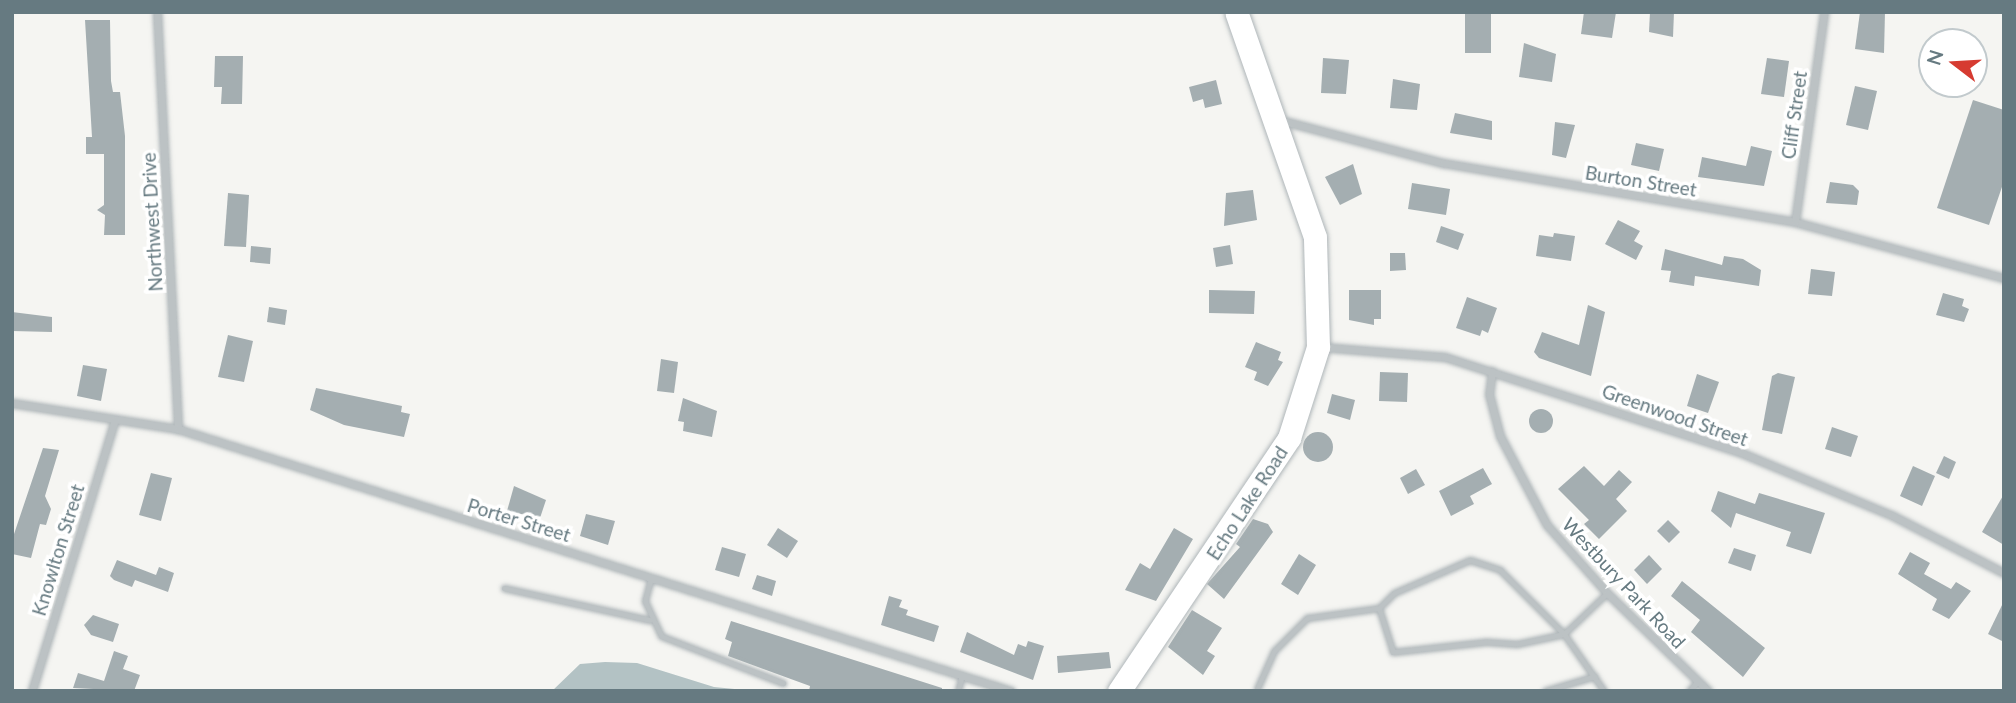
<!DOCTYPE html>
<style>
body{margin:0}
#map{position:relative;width:2016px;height:703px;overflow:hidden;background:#f5f5f2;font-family:Lato,sans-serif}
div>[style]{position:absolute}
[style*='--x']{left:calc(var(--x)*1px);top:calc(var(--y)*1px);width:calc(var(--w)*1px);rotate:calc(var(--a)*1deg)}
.water>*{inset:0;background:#b3c2c4}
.building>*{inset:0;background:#a4aeb1}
.round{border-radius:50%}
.roads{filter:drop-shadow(0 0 2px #afb6b9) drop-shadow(0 0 2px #afb6b9)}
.service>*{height:5px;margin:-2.5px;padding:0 2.5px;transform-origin:2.5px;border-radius:2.5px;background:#bcc2c4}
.minor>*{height:7px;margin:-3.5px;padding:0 3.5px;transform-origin:3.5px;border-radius:3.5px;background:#bcc2c4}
.secondary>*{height:23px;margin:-11.5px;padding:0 11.5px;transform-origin:11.5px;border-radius:11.5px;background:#fff}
span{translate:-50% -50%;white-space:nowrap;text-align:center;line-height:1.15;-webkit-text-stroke:7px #fff;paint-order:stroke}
.street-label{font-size:19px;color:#667a81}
.frame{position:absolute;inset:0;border:14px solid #667a81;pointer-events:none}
.north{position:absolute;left:1918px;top:28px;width:70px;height:70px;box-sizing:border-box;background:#fff;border:2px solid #c2cacd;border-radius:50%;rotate:287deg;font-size:19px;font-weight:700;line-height:28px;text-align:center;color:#667a81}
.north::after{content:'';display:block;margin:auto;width:24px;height:32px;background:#d63b31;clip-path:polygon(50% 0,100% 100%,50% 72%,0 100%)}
</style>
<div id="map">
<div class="water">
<div style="clip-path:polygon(605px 662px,637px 663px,714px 687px,755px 691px,552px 691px,580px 664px)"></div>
</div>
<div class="building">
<div style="clip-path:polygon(1465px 12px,1491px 12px,1491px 53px,1465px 53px)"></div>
<div style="clip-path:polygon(1584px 12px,1616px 12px,1612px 38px,1581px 34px)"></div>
<div style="clip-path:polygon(1650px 12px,1674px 12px,1673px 37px,1649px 32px)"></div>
<div style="clip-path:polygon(1860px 12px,1885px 12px,1884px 53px,1855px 49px)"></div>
<div style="clip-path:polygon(85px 20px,110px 20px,111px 81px,113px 92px,120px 92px,125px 136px,125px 235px,104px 235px,105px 215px,97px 210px,104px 205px,104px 154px,86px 154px,86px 137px,92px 137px)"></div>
<div style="clip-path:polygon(1524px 43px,1556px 54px,1552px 82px,1519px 77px)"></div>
<div style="clip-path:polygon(215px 56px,243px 56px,242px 104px,221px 104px,222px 87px,214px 87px)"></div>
<div style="clip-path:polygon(1323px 58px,1349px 60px,1346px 94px,1321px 93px)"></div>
<div style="clip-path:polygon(1767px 58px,1789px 61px,1784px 97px,1761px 94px)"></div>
<div style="clip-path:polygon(1393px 79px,1420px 84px,1417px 110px,1390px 108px)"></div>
<div style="clip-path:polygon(1216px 80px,1222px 104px,1205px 108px,1203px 99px,1193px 102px,1189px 87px)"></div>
<div style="clip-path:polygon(1855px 86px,1877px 91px,1868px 130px,1846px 125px)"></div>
<div style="clip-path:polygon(1973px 100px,2004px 110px,2004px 181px,1989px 225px,1937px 208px)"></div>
<div style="clip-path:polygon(1455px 113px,1492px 121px,1492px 140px,1450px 133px)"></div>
<div style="clip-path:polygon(1555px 122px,1575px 125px,1566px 158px,1552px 155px)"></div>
<div style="clip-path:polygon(1636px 143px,1664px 149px,1659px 171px,1631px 165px)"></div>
<div style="clip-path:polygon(1751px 146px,1772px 151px,1764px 186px,1698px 177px,1702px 157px,1746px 166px)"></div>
<div style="clip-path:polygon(1353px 164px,1362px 194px,1340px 205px,1325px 177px)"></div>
<div style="clip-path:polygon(1830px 182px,1853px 185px,1859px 191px,1857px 205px,1826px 203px)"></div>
<div style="clip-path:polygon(1412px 183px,1450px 189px,1446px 215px,1408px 209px)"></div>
<div style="clip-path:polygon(1253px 190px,1257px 220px,1224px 226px,1226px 193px)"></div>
<div style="clip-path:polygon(228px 193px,249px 195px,246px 247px,224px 246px)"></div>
<div style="clip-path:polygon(1618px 220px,1640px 231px,1634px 241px,1643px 246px,1636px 260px,1605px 244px)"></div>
<div style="clip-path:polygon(1441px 226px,1464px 234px,1458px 250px,1436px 242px)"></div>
<div style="clip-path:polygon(1554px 233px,1575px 236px,1571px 261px,1536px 256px,1539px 235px,1553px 237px)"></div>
<div style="clip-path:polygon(1230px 245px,1233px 264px,1216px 267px,1213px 248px)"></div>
<div style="clip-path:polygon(251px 246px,271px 248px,270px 264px,250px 262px)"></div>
<div style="clip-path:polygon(1665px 249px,1722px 265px,1724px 256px,1743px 259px,1761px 270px,1759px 286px,1695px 276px,1694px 286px,1669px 282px,1671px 271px,1661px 270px)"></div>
<div style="clip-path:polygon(1390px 253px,1405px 253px,1406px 270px,1390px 271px)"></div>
<div style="clip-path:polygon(1811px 269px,1835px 272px,1832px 296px,1808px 294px)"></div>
<div style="clip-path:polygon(1209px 290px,1255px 291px,1254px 314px,1209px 313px)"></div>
<div style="clip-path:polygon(1349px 290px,1381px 290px,1381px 319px,1374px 319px,1374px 325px,1349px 320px)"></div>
<div style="clip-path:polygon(1943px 293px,1964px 299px,1962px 306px,1969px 309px,1964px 322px,1936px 315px)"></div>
<div style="clip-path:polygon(1467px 297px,1497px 308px,1488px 333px,1482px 330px,1480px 336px,1456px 328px)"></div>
<div style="clip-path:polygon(1588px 305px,1605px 312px,1591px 376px,1539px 358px,1534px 352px,1542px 332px,1579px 345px)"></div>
<div style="clip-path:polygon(269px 307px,287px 310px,285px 325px,267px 322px)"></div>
<div style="clip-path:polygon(12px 312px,52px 317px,52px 332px,12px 331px)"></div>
<div style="clip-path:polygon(228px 335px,253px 341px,244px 382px,218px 377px)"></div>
<div style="clip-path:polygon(1256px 342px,1281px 352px,1278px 360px,1283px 362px,1268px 386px,1254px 380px,1257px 372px,1245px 367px)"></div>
<div style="clip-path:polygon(661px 359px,678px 362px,674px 393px,657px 391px)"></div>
<div style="clip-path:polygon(83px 365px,107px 369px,101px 401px,77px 396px)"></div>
<div style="clip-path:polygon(1380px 372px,1408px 373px,1407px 402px,1379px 401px)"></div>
<div style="clip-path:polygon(1778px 373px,1795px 377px,1782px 434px,1762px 430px,1772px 376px)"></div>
<div style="clip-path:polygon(1697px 374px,1719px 382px,1708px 413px,1687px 406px)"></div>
<div style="clip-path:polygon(316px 388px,402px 406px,401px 412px,410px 414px,404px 437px,344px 425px,310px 410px)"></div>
<div style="clip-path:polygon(1332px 394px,1355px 400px,1350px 420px,1327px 413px)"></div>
<div style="clip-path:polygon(683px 398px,717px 411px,712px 437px,683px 431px,684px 422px,678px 421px)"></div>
<div class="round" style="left:1529px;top:409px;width:24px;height:24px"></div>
<div style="clip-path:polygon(1832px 427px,1858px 436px,1851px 457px,1825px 449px)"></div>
<div class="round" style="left:1303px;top:432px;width:30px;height:30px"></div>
<div style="clip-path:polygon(43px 448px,59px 450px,45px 496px,51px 509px,46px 525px,40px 524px,31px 558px,12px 554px,12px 540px)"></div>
<div style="clip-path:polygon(1944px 456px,1956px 462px,1949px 479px,1936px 473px)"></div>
<div style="clip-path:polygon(1584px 466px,1604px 486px,1619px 470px,1632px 482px,1616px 499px,1627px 511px,1599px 539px,1584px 524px,1589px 520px,1558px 489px)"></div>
<div style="clip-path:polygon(1913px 466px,1935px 476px,1922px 506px,1900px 496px)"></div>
<div style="clip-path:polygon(1483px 468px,1492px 484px,1470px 496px,1474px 504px,1451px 516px,1439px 491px)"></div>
<div style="clip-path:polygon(1416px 469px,1425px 485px,1408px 494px,1400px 478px)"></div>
<div style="clip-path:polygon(151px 473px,172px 478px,161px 521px,139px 515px)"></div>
<div style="clip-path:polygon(514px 486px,546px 500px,540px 518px,507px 511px)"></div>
<div style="clip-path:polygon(1718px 491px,1755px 504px,1759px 493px,1825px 513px,1811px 554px,1786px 546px,1791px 532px,1736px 513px,1731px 528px,1711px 511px)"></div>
<div style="clip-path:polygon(2004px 494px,2004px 545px,1982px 532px)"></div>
<div style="clip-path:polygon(586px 514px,615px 521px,608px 545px,580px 536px)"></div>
<div style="clip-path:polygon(1253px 519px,1268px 524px,1273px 532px,1224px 599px,1207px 584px,1240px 547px,1236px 544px)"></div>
<div style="clip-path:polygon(1668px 520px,1680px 532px,1669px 543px,1657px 531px)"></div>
<div style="clip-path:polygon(778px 528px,798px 541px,787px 558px,767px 545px)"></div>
<div style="clip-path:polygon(1174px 528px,1193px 539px,1156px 601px,1125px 590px,1140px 563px,1150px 569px)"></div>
<div style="clip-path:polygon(722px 547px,746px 554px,739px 577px,715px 570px)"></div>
<div style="clip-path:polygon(1734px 548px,1756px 555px,1751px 571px,1728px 563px)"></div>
<div style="clip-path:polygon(1910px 552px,1930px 563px,1924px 574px,1951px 589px,1956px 582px,1971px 591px,1949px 619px,1932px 610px,1937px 599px,1898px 574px)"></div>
<div style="clip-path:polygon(1299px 554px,1316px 565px,1298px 595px,1281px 584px)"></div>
<div style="clip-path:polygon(1649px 555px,1662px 569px,1647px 584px,1634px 570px)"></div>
<div style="clip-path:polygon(117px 560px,156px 575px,159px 567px,174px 573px,168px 592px,135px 580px,132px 587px,114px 580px,110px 576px)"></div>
<div style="clip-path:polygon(757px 575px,776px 581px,772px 596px,752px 589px)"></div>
<div style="clip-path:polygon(1682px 581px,1765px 648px,1743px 677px,1691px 632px,1700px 620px,1671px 596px)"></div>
<div style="clip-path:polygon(889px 596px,902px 600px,899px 607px,908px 610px,906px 615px,939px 626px,934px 642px,881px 625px)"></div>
<div style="clip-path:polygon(2004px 601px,2004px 642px,1988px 634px)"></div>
<div style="clip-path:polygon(1192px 610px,1222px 628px,1207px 651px,1215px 656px,1203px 675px,1168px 647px)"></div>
<div style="clip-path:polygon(93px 615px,119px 624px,113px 642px,91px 635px,84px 625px)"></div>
<div style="clip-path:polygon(731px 621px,942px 688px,942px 691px,809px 691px,810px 686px,728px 656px,732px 642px,725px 639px)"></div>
<div style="clip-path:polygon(967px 632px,1014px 655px,1018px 644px,1026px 647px,1028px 641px,1044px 646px,1033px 680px,960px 652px)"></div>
<div style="clip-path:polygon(114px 651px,128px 656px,123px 669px,140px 675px,134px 691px,73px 688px,78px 673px,104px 681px)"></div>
<div style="clip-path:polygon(1109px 652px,1111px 668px,1058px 673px,1057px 656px)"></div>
</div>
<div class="roads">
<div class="service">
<div style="--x:1470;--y:560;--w:32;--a:18"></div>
<div style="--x:1500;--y:570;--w:91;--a:45"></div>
<div style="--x:1564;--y:634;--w:48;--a:168"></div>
<div style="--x:1517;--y:644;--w:32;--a:-176"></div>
<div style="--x:1485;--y:642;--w:93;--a:173.8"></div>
<div style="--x:1393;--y:652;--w:46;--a:-107.7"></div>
<div style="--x:1379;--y:608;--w:21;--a:-45"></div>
<div style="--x:1394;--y:593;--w:83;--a:-23.5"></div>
<div style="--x:651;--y:578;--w:24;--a:105"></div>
<div style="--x:645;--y:601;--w:38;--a:65"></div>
<div style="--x:661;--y:636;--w:131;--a:21.1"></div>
<div style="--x:504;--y:588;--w:149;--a:12.4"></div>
<div style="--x:1257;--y:689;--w:42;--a:-65.9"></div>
<div style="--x:1274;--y:651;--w:47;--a:-45"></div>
<div style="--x:1307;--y:618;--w:73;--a:-7.9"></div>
<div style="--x:958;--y:691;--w:16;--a:-76"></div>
<div style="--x:1545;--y:691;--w:52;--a:-16.7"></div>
<div style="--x:1604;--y:691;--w:70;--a:-125.1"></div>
<div style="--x:1564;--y:634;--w:59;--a:-43.6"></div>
<div style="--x:1689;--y:691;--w:12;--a:-48"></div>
</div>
<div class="minor">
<div style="--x:157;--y:12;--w:418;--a:87.1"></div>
<div style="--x:1280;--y:120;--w:169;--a:14.8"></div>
<div style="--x:1443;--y:163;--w:357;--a:9.5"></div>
<div style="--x:1795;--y:222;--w:216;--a:15"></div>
<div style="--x:1795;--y:222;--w:212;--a:-82.1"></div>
<div style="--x:1322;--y:347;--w:123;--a:4.6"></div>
<div style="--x:1445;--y:357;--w:312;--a:17.9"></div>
<div style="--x:1742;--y:453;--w:164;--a:22.6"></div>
<div style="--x:1893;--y:516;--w:125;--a:27.2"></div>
<div style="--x:1492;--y:371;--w:23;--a:97"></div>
<div style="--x:1489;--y:394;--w:43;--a:75.3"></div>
<div style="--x:1500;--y:436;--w:101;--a:62.2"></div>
<div style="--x:1547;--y:525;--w:91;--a:48.6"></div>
<div style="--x:1607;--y:593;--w:141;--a:44.1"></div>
<div style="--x:12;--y:403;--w:168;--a:8.9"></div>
<div style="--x:178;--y:429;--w:873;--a:17.46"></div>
<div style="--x:32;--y:691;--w:284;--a:-73"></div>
</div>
<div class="secondary">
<div style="--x:1119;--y:691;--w:305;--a:-56.1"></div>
<div style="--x:1289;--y:438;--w:96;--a:-72.3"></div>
<div style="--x:1318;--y:347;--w:110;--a:-91.6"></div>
<div style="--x:1315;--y:237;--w:238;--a:-109.3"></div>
</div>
</div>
<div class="street-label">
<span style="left:1794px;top:115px;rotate:-82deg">Cliff Street</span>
<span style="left:1641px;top:181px;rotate:9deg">Burton Street</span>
<span style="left:152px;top:222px;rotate:-93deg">Northwest Drive</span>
<span style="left:1675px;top:415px;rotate:19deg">Greenwood Street</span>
<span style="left:1247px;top:503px;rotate:-57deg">Echo Lake Road</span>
<span style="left:519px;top:520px;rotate:17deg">Porter Street</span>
<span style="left:58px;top:550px;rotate:-73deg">Knowlton Street</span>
<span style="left:1624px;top:583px;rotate:47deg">Westbury Park Road</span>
</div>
<div class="frame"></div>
<div class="north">N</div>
</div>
